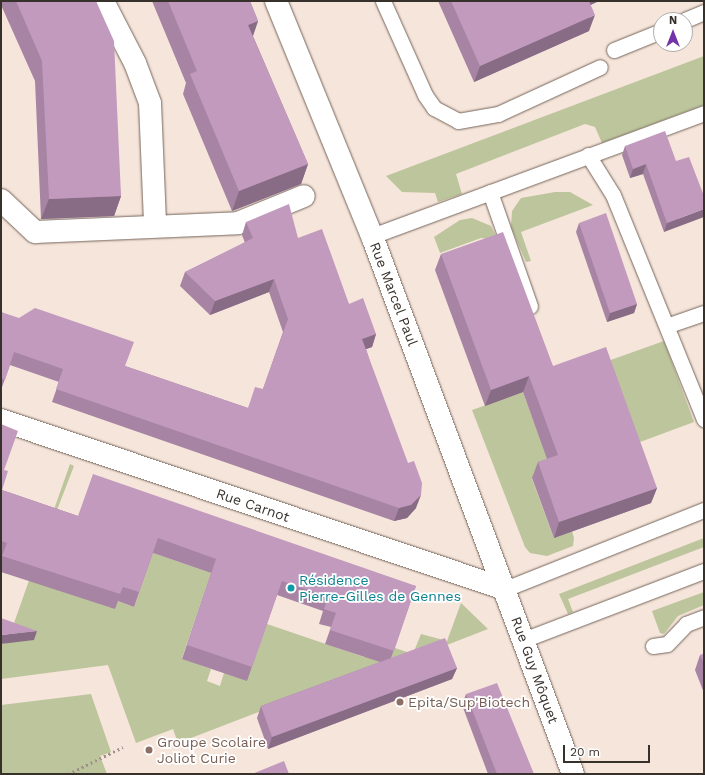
<!DOCTYPE html>
<meta charset="utf-8">
<style>
body{margin:0}
#map{position:relative;width:705px;height:775px;overflow:hidden;background:#f6e5da;font-family:"Work Sans",sans-serif}
div>[style]{position:absolute}
[style*='--x']{left:calc(var(--x)*1px);top:calc(var(--y)*1px);width:calc(var(--w)*1px);rotate:calc(var(--a)*1deg)}
.green>*{inset:0;background:#bdc59c}
.path>*{height:2.5px;margin-top:-1.25px;transform-origin:0;background:repeating-linear-gradient(90deg,#9d9189 0 2px,transparent 0 5px)}
.roads{filter:drop-shadow(0 0 1px #74655b) drop-shadow(0 0 1px #74655b)}
.service>*{height:15px;margin:-7.5px;padding:0 7.5px;transform-origin:7.5px;border-radius:7.5px;background:#fff}
.pedestrian>*{height:22px;margin:-11px;padding:0 11px;transform-origin:11px;border-radius:11px;background:#fff}
.minor>*{height:22px;margin:-11px;padding:0 11px;transform-origin:11px;border-radius:11px;background:#fff}
.wall>*{inset:0;background:#a784a3}
.shaded-wall>*{inset:0;background:#886c85}
.building>*{inset:0;background:#c29abe}
.dots>*{width:11px;height:11px;translate:-50% -50%;box-sizing:border-box;border:2px solid #fff;border-radius:50%}
span{translate:-50% -50%;white-space:nowrap;text-align:center;line-height:1.15;-webkit-text-stroke:3.5px #fff;paint-order:stroke}
.street-label{font-size:14px;color:#37312c}
.culture-label{font-size:14px;color:#0d838f}
.left{translate:0 -50%;text-align:left}
.education-label{font-size:14px;color:#785e54}
.frame{position:absolute;inset:0;border:2px solid #37312c;pointer-events:none}
.north{position:absolute;left:653px;top:12px;width:40px;height:40px;box-sizing:border-box;background:#fff;border:1px solid #afadab;border-radius:50%;rotate:0deg;font-size:11px;font-weight:700;line-height:16px;text-align:center;color:#37312c}
.north::after{content:'';display:block;margin:auto;width:14px;height:18px;background:#7333a8;clip-path:polygon(50% 0,100% 100%,50% 72%,0 100%)}
.scale{position:absolute;left:563px;top:745px;width:87px;height:18px;box-sizing:border-box;border:2px solid #37312c;border-top:0;padding-left:5px;font-size:12px;line-height:14px;white-space:nowrap;color:#37312c;-webkit-text-stroke:3px #fff;paint-order:stroke}
</style>
<div id="map">
<div class="green">
<div style="clip-path:polygon(704px 56px,704px 105px,602px 143px,595px 127px,585px 124px,456px 174px,462px 194px,438px 202px,435px 193px,402px 192px,386px 176px)"></div>
<div style="clip-path:polygon(555px 192px,570px 192px,593px 205px,521px 232px,531px 261px,526px 262px,511px 227px,512px 211px,521px 198px)"></div>
<div style="clip-path:polygon(472px 218px,491px 226px,498px 240px,481px 238px,440px 253px,434px 237px,460px 220px)"></div>
<div style="clip-path:polygon(664px 341px,694px 422px,632px 445px,605px 362px)"></div>
<div style="clip-path:polygon(523px 392px,552px 471px,532px 479px,554px 538px,572px 531px,574px 538px,573px 546px,547px 556px,530px 553px,525px 547px,472px 410px)"></div>
<div style="clip-path:polygon(70px 464px,74px 466px,57px 510px,118px 601px,134px 607px,153px 553px,211px 573px,182px 658px,211px 669px,207px 681px,220px 686px,224px 673px,267px 624px,364px 657px,395px 648px,413px 654px,421px 634px,447px 641px,461px 603px,488px 629px,403px 662px,401px 657px,178px 743px,173px 729px,136px 743px,108px 665px,1px 679px,1px 644px,7px 643px)"></div>
<div style="clip-path:polygon(704px 538px,704px 547px,568px 599px,573px 612px,568px 614px,559px 594px)"></div>
<div style="clip-path:polygon(704px 592px,704px 605px,678px 616px,664px 634px,660px 633px,652px 611px)"></div>
<div style="clip-path:polygon(91px 694px,111px 752px,100px 756px,107px 774px,1px 774px,1px 705px)"></div>
</div>
<div class="path">
<div style="--x:68;--y:774;--w:61;--a:-26.1"></div>
</div>
<div class="roads">
<div class="service">
<div style="--x:383;--y:1;--w:103;--a:65.9"></div>
<div style="--x:425;--y:95;--w:16;--a:55"></div>
<div style="--x:434;--y:108;--w:27;--a:28"></div>
<div style="--x:458;--y:121;--w:41;--a:-9.9"></div>
<div style="--x:498;--y:114;--w:112;--a:-24.7"></div>
<div style="--x:685;--y:20;--w:21;--a:-23"></div>
<div style="--x:614;--y:50;--w:51;--a:-22"></div>
<div style="--x:588;--y:155;--w:47;--a:58"></div>
<div style="--x:613;--y:195;--w:242;--a:67.9"></div>
<div style="--x:490;--y:192;--w:121;--a:70.7"></div>
<div style="--x:372;--y:236;--w:354;--a:-20.3"></div>
<div style="--x:669;--y:325;--w:37;--a:-19"></div>
<div style="--x:505;--y:589;--w:214;--a:-21.7"></div>
<div style="--x:523;--y:640;--w:194;--a:-20.9"></div>
<div style="--x:653;--y:646;--w:14;--a:-8"></div>
<div style="--x:667;--y:644;--w:28;--a:-46"></div>
<div style="--x:686;--y:624;--w:19;--a:-21"></div>
</div>
<div class="pedestrian">
<div style="--x:103;--y:1;--w:70;--a:62.7"></div>
<div style="--x:135;--y:63;--w:43;--a:69.4"></div>
<div style="--x:150;--y:103;--w:121;--a:87.6"></div>
<div style="--x:1;--y:200;--w:47;--a:43.3"></div>
<div style="--x:35;--y:232;--w:203;--a:-2.5"></div>
<div style="--x:238;--y:223;--w:71;--a:-22.2"></div>
</div>
<div class="minor">
<div style="--x:276;--y:1;--w:254;--a:67.8"></div>
<div style="--x:372;--y:236;--w:574;--a:69.51"></div>
<div style="--x:1;--y:420;--w:532;--a:18.54"></div>
</div>
</div>
<div class="wall">
<div style="clip-path:polygon(1px 1px,96px 1px,121px 196px,114px 216px,41px 219px,35px 81px,1px 5px)"></div>
<div style="clip-path:polygon(152px 1px,250px 1px,258px 21px,253px 36px,308px 164px,301px 184px,232px 211px,183px 94px,186px 83px)"></div>
<div style="clip-path:polygon(438px 1px,599px 1px,590px 5px,589px 31px,474px 82px)"></div>
<div style="clip-path:polygon(625px 146px,676px 161px,704px 196px,664px 232px,643px 174px,630px 178px,622px 155px)"></div>
<div style="clip-path:polygon(246px 222px,298px 238px,349px 304px,376px 334px,372px 347px,366px 349px,416px 508px,407px 518px,394px 521px,52px 402px,59px 382px,10px 365px,1px 390px,1px 312px,125px 366px,248px 408px,263px 389px,283px 332px,269px 292px,210px 315px,180px 286px,185px 272px,245px 243px,242px 235px)"></div>
<div style="clip-path:polygon(579px 223px,637px 304px,634px 313px,607px 322px,576px 232px)"></div>
<div style="clip-path:polygon(441px 254px,553px 366px,657px 488px,651px 503px,554px 538px,532px 478px,538px 462px,547px 459px,523px 392px,485px 406px,435px 270px)"></div>
<div style="clip-path:polygon(1px 424px,4px 470px,2px 490px,78px 516px,416px 586px,391px 658px,457px 668px,452px 679px,268px 749px,257px 718px,261px 706px,380px 662px,325px 644px,331px 627px,319px 624px,323px 611px,277px 595px,247px 681px,182px 659px,211px 573px,153px 553px,134px 607px,118px 601px,115px 609px,1px 572px,1px 559px,2px 558px,1px 557px)"></div>
<div style="clip-path:polygon(704px 654px,704px 693px,695px 670px,700px 655px)"></div>
<div style="clip-path:polygon(466px 694px,534px 774px,488px 774px,462px 705px)"></div>
</div>
<div class="shaded-wall">
<div style="clip-path:polygon(583px 1px,599px 1px,580px 10px)"></div>
<div style="clip-path:polygon(595px 15px,589px 31px,474px 82px,480px 66px)"></div>
<div style="clip-path:polygon(258px 21px,251px 41px,248px 25px)"></div>
<div style="clip-path:polygon(308px 164px,301px 184px,232px 211px,239px 191px)"></div>
<div style="clip-path:polygon(646px 164px,643px 174px,630px 178px,633px 169px)"></div>
<div style="clip-path:polygon(121px 196px,114px 216px,41px 219px,49px 199px)"></div>
<div style="clip-path:polygon(704px 209px,704px 217px,664px 232px,667px 223px)"></div>
<div style="clip-path:polygon(274px 279px,269px 292px,210px 315px,215px 301px)"></div>
<div style="clip-path:polygon(637px 304px,634px 313px,607px 322px,610px 313px)"></div>
<div style="clip-path:polygon(376px 334px,372px 347px,358px 352px,362px 339px)"></div>
<div style="clip-path:polygon(529px 376px,523px 392px,485px 406px,491px 390px)"></div>
<div style="clip-path:polygon(657px 488px,651px 503px,554px 538px,559px 522px)"></div>
<div style="clip-path:polygon(421px 495px,416px 508px,407px 518px,394px 521px,399px 508px)"></div>
<div style="clip-path:polygon(37px 631px,34px 640px,1px 644px,1px 635px)"></div>
<div style="clip-path:polygon(457px 668px,452px 679px,268px 749px,272px 737px)"></div>
</div>
<div class="building">
<div style="clip-path:polygon(16px 1px,96px 1px,114px 41px,121px 196px,49px 199px,42px 61px)"></div>
<div style="clip-path:polygon(168px 1px,250px 1px,258px 21px,248px 25px,308px 164px,239px 191px,190px 74px,197px 71px)"></div>
<div style="clip-path:polygon(451px 1px,589px 1px,595px 15px,480px 66px)"></div>
<div style="clip-path:polygon(665px 131px,676px 161px,689px 157px,704px 196px,704px 209px,667px 223px,646px 164px,633px 169px,625px 146px)"></div>
<div style="clip-path:polygon(289px 204px,298px 238px,322px 229px,349px 304px,363px 298px,376px 334px,362px 339px,408px 463px,414px 461px,422px 483px,421px 495px,411px 505px,399px 508px,56px 389px,63px 369px,14px 352px,5px 380px,1px 378px,1px 312px,19px 318px,35px 308px,134px 342px,125px 366px,248px 408px,255px 387px,263px 389px,288px 319px,274px 279px,215px 301px,185px 272px,253px 238px,246px 222px)"></div>
<div style="clip-path:polygon(606px 213px,637px 304px,610px 313px,579px 223px)"></div>
<div style="clip-path:polygon(503px 232px,553px 366px,606px 347px,657px 488px,559px 522px,538px 462px,558px 455px,529px 376px,491px 390px,441px 254px)"></div>
<div style="clip-path:polygon(1px 424px,18px 431px,4px 470px,8px 471px,2px 490px,78px 516px,93px 474px,416px 586px,394px 651px,330px 630px,336px 613px,324px 609px,328px 597px,282px 581px,252px 667px,187px 645px,216px 559px,158px 538px,139px 592px,123px 587px,120px 594px,2px 556px,7px 543px,1px 541px)"></div>
<div style="clip-path:polygon(1px 618px,37px 631px,1px 635px)"></div>
<div style="clip-path:polygon(445px 638px,457px 668px,272px 737px,261px 706px)"></div>
<div style="clip-path:polygon(704px 654px,704px 664px,700px 655px)"></div>
<div style="clip-path:polygon(497px 683px,534px 774px,497px 774px,466px 694px)"></div>
<div style="clip-path:polygon(284px 761px,289px 774px,252px 774px)"></div>
</div>
<div class="dots">
<div style="left:291px;top:588px;background:#0f9aa8"></div>
<div style="left:400px;top:702px;background:#8d6e63"></div>
<div style="left:149px;top:750px;background:#8d6e63"></div>
</div>
<div class="street-label">
<span style="left:394px;top:294px;rotate:69deg">Rue Marcel Paul</span>
<span style="left:253px;top:505px;rotate:19deg">Rue Carnot</span>
<span style="left:535px;top:670px;rotate:70deg">Rue Guy Môquet</span>
</div>
<div class="culture-label">
<span class="left" style="left:299px;top:588px">Résidence<br>Pierre-Gilles de Gennes</span>
</div>
<div class="education-label">
<span class="left" style="left:408px;top:702px">Epita/Sup'Biotech</span>
<span class="left" style="left:157px;top:750px">Groupe Scolaire<br>Joliot Curie</span>
</div>
<div class="frame"></div>
<div class="north">N</div>
<div class="scale">20 m</div>
</div>
